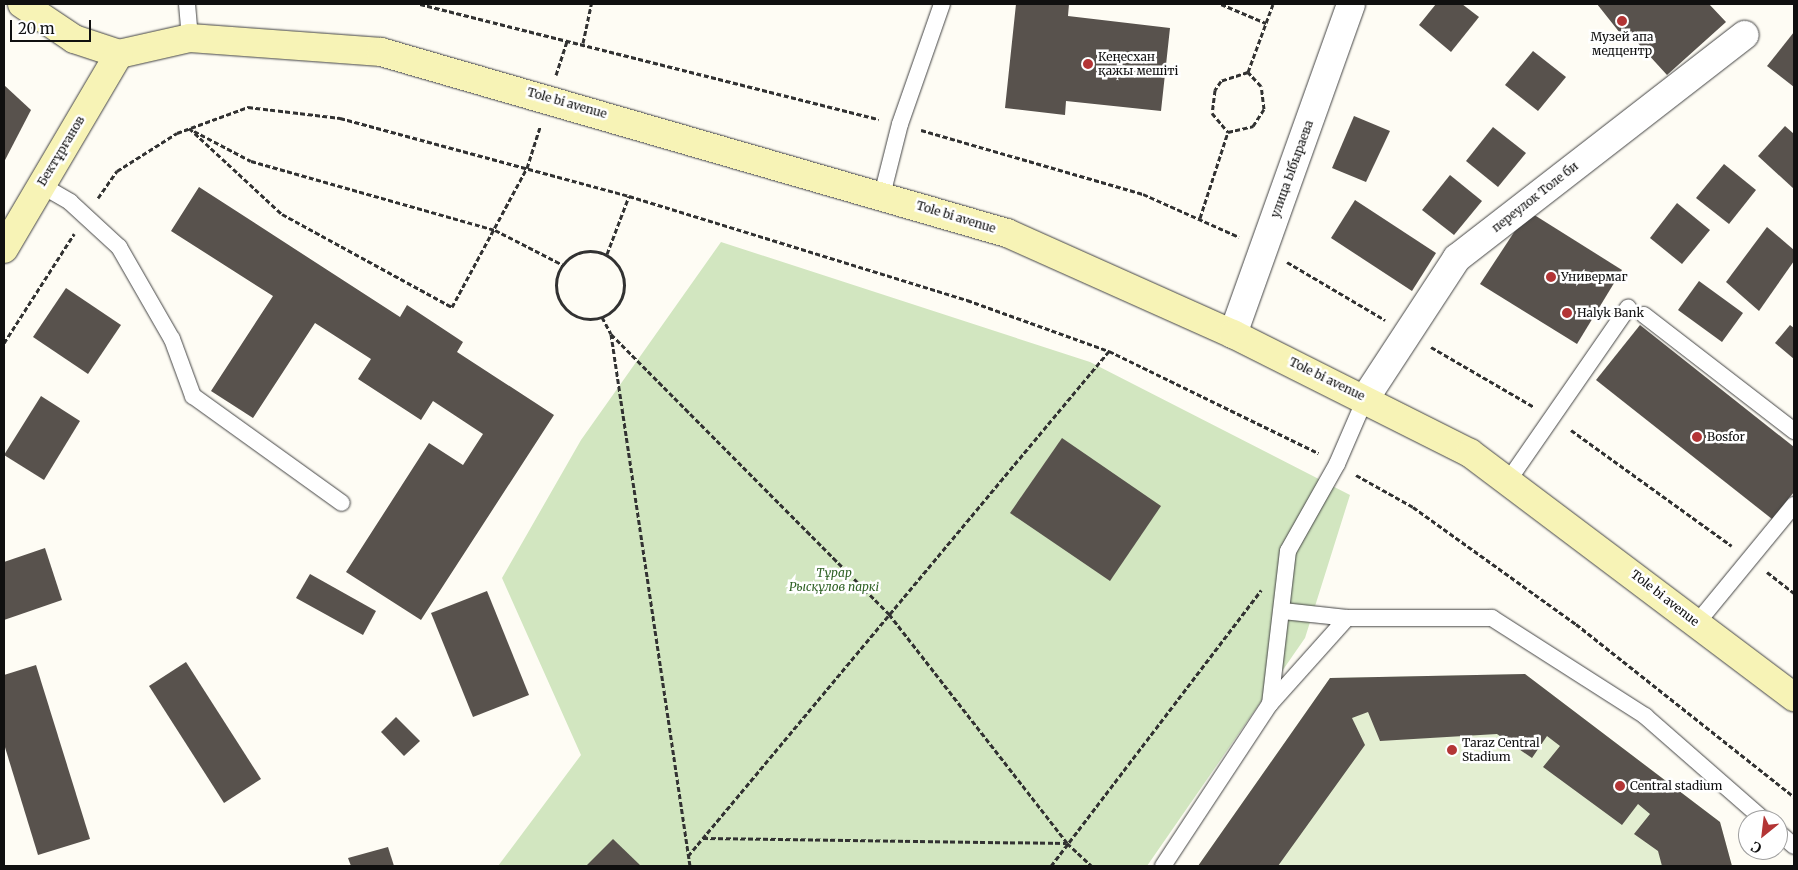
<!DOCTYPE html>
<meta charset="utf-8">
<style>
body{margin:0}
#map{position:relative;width:1798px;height:870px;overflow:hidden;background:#fefcf4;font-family:Merriweather,serif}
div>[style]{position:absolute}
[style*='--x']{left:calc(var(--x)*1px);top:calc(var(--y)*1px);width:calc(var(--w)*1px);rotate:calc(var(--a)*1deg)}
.green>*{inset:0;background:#d2e6c0}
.pitch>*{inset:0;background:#e3eed1}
.building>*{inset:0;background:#58524d}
.path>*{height:3px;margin-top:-1.5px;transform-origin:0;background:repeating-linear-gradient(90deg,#323232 0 5px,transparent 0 7.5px)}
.path>.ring{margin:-1.5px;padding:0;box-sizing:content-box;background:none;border:3px solid #323232;border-radius:50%}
.roads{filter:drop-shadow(0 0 1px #434343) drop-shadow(0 0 1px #434343)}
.lane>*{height:16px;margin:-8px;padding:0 8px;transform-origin:8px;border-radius:8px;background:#fff}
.street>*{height:28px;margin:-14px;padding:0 14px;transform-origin:14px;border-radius:14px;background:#fff}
.secondary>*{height:28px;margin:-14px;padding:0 14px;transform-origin:14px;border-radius:14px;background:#f7f3b6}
.dots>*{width:14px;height:14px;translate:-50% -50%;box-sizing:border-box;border:2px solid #fff;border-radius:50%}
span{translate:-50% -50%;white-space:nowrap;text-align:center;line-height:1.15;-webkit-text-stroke:5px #fff;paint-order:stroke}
.poi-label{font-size:12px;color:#101010}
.left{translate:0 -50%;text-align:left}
.street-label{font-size:12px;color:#101010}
.park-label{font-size:12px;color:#306226;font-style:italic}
.frame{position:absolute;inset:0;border:5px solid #101010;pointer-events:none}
.north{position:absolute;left:1738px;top:810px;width:50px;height:50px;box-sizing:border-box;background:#fff;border:1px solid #9f9f9f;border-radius:50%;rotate:209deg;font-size:14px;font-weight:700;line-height:20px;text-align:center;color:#101010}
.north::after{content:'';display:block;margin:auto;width:18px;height:22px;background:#b33535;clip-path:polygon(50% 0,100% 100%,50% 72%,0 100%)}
.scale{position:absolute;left:10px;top:20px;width:81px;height:22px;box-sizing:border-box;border:2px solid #101010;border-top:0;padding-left:6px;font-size:15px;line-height:18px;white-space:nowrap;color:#101010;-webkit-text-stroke:4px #fff;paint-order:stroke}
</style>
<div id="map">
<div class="green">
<div style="clip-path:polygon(721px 242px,1090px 362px,1350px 495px,1305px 638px,1147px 866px,498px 866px,581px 755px,502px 578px,581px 440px)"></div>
</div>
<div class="pitch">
<div style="clip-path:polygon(1525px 674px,1720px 822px,1732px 866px,1198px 866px,1330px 678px)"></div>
</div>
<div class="building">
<div style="clip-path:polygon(1016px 4px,1069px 4px,1068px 16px,1170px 28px,1161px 111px,1066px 101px,1065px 115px,1005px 108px)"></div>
<div style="clip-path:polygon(1436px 4px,1462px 4px,1479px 17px,1451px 52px,1419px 25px)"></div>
<div style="clip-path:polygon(1597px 4px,1709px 4px,1726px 22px,1667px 75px,1625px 29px,1620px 33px)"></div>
<div style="clip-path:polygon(1794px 32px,1794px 87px,1767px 66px)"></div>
<div style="clip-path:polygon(1533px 51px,1566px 77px,1538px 111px,1505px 85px)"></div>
<div style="clip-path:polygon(4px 85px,31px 110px,4px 162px)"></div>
<div style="clip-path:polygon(1354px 116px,1390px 131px,1366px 182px,1332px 168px)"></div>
<div style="clip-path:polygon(1785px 126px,1794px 134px,1794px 189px,1758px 156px)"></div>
<div style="clip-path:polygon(1493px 127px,1526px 153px,1498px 187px,1466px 161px)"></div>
<div style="clip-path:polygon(1724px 164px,1756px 190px,1729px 224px,1696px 198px)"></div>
<div style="clip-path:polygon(1450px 175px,1482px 201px,1454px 235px,1422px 210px)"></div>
<div style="clip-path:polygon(199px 187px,400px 317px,407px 305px,463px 342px,457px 352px,554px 415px,421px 620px,346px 572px,429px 443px,463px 465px,483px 434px,433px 401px,421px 420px,358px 379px,371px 359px,315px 323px,253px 418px,211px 391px,273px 296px,171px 231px)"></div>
<div style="clip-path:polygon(1355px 200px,1436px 253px,1412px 291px,1331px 238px)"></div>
<div style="clip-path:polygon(1677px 203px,1710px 230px,1682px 264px,1650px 238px)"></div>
<div style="clip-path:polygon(1528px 211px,1622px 270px,1577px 344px,1480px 284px)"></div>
<div style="clip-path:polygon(1767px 227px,1794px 250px,1794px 261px,1759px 311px,1726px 282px)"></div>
<div style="clip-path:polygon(1699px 281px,1743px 313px,1722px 342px,1678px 310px)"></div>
<div style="clip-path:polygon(66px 288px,121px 325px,88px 374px,33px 337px)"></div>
<div style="clip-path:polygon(1640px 325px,1794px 447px,1794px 492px,1772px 519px,1596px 380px)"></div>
<div style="clip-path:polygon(1790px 325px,1794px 328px,1794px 359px,1775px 343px)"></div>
<div style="clip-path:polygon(41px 396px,80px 421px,44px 480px,4px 455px)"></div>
<div style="clip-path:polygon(1062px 438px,1161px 506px,1110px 581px,1010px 513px)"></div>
<div style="clip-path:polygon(45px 548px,62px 600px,4px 620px,4px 562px)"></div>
<div style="clip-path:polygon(310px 574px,376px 611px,363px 635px,296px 598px)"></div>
<div style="clip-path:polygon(487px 591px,529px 695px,473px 717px,431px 613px)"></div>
<div style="clip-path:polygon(186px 662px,261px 779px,224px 803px,149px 686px)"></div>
<div style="clip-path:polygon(36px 665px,90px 839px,38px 855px,4px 744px,4px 675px)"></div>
<div style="clip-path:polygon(1525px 674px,1720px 822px,1732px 866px,1662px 866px,1658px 851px,1634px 834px,1650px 814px,1638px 804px,1622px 825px,1543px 767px,1560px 746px,1547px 736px,1532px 758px,1497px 734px,1380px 741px,1368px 712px,1352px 718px,1365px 745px,1278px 866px,1198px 866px,1330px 678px)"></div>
<div style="clip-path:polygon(396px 717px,420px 741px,404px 756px,381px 732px)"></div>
<div style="clip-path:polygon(613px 839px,641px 866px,586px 866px)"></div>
<div style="clip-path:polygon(388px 847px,394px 866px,351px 866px,348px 858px)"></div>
</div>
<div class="path">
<div style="--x:420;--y:4;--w:473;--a:14.1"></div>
<div style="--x:1221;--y:4;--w:49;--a:22.9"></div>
<div style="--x:583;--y:43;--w:40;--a:-78"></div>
<div style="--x:1248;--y:72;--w:72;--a:-69.8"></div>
<div style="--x:556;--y:75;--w:36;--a:-72"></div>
<div style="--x:189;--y:128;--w:127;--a:42.8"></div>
<div style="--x:282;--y:214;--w:194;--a:28.7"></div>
<div style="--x:452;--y:307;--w:158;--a:-61.7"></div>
<div style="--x:527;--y:168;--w:43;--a:-72.4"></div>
<div style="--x:921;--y:130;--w:231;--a:16.1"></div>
<div style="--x:1143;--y:194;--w:105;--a:24.1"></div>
<div style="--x:194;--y:131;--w:64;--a:27.8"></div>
<div style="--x:251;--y:161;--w:254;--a:15.8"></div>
<div style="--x:495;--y:230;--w:76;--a:27.2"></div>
<div style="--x:98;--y:198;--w:33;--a:-55"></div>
<div style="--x:117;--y:171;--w:71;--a:-32.3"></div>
<div style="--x:177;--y:133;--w:76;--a:-20.1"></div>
<div style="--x:248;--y:107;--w:93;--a:6.8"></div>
<div style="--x:340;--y:118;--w:299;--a:15.1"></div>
<div style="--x:629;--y:196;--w:354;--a:17.1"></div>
<div style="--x:967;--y:300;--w:151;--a:19.8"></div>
<div style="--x:1109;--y:351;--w:233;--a:26"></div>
<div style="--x:1200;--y:218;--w:90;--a:-72"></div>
<div style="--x:1228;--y:132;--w:26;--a:-13"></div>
<div style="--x:1253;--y:126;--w:20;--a:-57"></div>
<div style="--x:1264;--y:109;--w:23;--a:-97"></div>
<div style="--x:1261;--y:86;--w:19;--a:-133"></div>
<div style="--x:1248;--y:72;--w:28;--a:162"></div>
<div style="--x:1221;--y:81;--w:11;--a:124"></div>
<div style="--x:1215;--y:90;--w:23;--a:97"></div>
<div style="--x:1212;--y:113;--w:25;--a:50"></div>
<div class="ring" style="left:556px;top:251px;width:65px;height:65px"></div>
<div style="--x:607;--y:254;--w:62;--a:-69.2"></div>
<div style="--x:1287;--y:262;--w:114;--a:30.6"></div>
<div style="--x:602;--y:317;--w:19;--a:62"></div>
<div style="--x:611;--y:334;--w:538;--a:81.55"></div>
<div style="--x:611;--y:334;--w:395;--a:45.2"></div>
<div style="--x:889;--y:614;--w:290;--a:52.1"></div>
<div style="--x:1067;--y:843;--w:34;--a:43"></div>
<div style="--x:4;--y:343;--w:130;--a:-57.3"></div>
<div style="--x:1431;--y:347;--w:119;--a:30.2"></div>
<div style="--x:1571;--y:430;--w:198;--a:35.8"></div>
<div style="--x:1356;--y:475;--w:65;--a:29.3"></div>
<div style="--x:1413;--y:507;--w:201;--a:35.7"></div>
<div style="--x:1576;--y:624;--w:278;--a:38.4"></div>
<div style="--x:1767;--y:572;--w:34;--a:38"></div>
<div style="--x:703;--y:838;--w:363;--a:0.8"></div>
<div style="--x:688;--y:856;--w:657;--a:-50.18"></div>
<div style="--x:1051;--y:866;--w:347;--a:-52.7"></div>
</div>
<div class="roads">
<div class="lane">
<div style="--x:187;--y:4;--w:34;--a:85"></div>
<div style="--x:41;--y:185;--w:34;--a:30"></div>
<div style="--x:70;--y:202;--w:67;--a:42.6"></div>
<div style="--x:119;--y:247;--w:106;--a:60.1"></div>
<div style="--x:172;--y:339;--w:61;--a:69.8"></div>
<div style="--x:193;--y:396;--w:183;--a:35.7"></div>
<div style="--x:882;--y:195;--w:73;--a:-75.8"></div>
<div style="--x:900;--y:124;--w:127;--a:-70.7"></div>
<div style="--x:1644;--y:315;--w:190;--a:37.7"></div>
<div style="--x:1508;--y:481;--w:211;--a:-55.3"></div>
<div style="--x:1283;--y:611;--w:64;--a:6.2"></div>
<div style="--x:1697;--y:623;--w:153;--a:-50.6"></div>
<div style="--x:1270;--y:704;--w:154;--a:-83.3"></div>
<div style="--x:1288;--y:551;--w:100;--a:-60.6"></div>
<div style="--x:1337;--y:464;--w:73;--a:-66.6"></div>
<div style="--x:1778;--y:832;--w:21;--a:41"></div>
<div style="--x:1163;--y:866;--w:194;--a:-56.6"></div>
<div style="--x:1270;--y:704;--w:115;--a:-48.2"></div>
<div style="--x:1347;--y:618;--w:145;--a:0"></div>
<div style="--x:1492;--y:618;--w:182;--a:32.6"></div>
<div style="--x:1645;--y:716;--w:158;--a:41.2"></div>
</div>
<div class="street">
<div style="--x:1233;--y:334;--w:350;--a:-70.3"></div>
<div style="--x:1366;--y:397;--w:166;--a:-56.8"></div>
<div style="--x:1457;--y:258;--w:364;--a:-37.8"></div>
</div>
<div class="secondary">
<div style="--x:22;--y:4;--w:63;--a:33.9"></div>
<div style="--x:74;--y:39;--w:47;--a:18.4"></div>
<div style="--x:119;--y:54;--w:73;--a:-12.7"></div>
<div style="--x:190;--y:38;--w:192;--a:4.2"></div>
<div style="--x:381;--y:52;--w:652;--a:16.13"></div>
<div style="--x:1007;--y:233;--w:248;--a:24.1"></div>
<div style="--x:1233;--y:334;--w:265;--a:26.7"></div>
<div style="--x:1470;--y:453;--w:406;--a:37"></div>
<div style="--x:4;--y:249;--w:226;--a:-59.5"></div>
</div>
</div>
<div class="dots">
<div style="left:1622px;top:21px;background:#b33535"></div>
<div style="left:1088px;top:64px;background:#b33535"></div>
<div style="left:1551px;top:277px;background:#b33535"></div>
<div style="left:1567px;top:313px;background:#b33535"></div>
<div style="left:1697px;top:437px;background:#b33535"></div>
<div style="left:1452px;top:750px;background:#b33535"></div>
<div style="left:1620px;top:786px;background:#b33535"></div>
</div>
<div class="poi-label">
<span style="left:1622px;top:44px">Музей апа<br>медцентр</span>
<span class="left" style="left:1098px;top:64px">Кеңесхан<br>қажы мешіті</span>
<span class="left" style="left:1561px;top:277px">Универмаг</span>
<span class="left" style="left:1577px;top:313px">Halyk Bank</span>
<span class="left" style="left:1707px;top:437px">Bosfor</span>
<span class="left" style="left:1462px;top:750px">Taraz Central<br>Stadium</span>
<span class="left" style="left:1630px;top:786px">Central stadium</span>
</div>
<div class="street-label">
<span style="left:567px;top:103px;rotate:16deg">Tole bi avenue</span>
<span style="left:61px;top:151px;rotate:-59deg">Бектұрғанов</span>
<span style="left:1292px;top:169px;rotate:-70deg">улица Ыбыраева</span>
<span style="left:1535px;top:197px;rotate:-38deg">переулок Толе би</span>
<span style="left:956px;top:217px;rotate:17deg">Tole bi avenue</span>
<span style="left:1327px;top:379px;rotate:26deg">Tole bi avenue</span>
<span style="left:1665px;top:598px;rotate:38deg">Tole bi avenue</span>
</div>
<div class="park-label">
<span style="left:834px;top:580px">Тұрар<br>Рысқұлов паркі</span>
</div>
<div class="frame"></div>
<div class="north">С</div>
<div class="scale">20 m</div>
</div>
